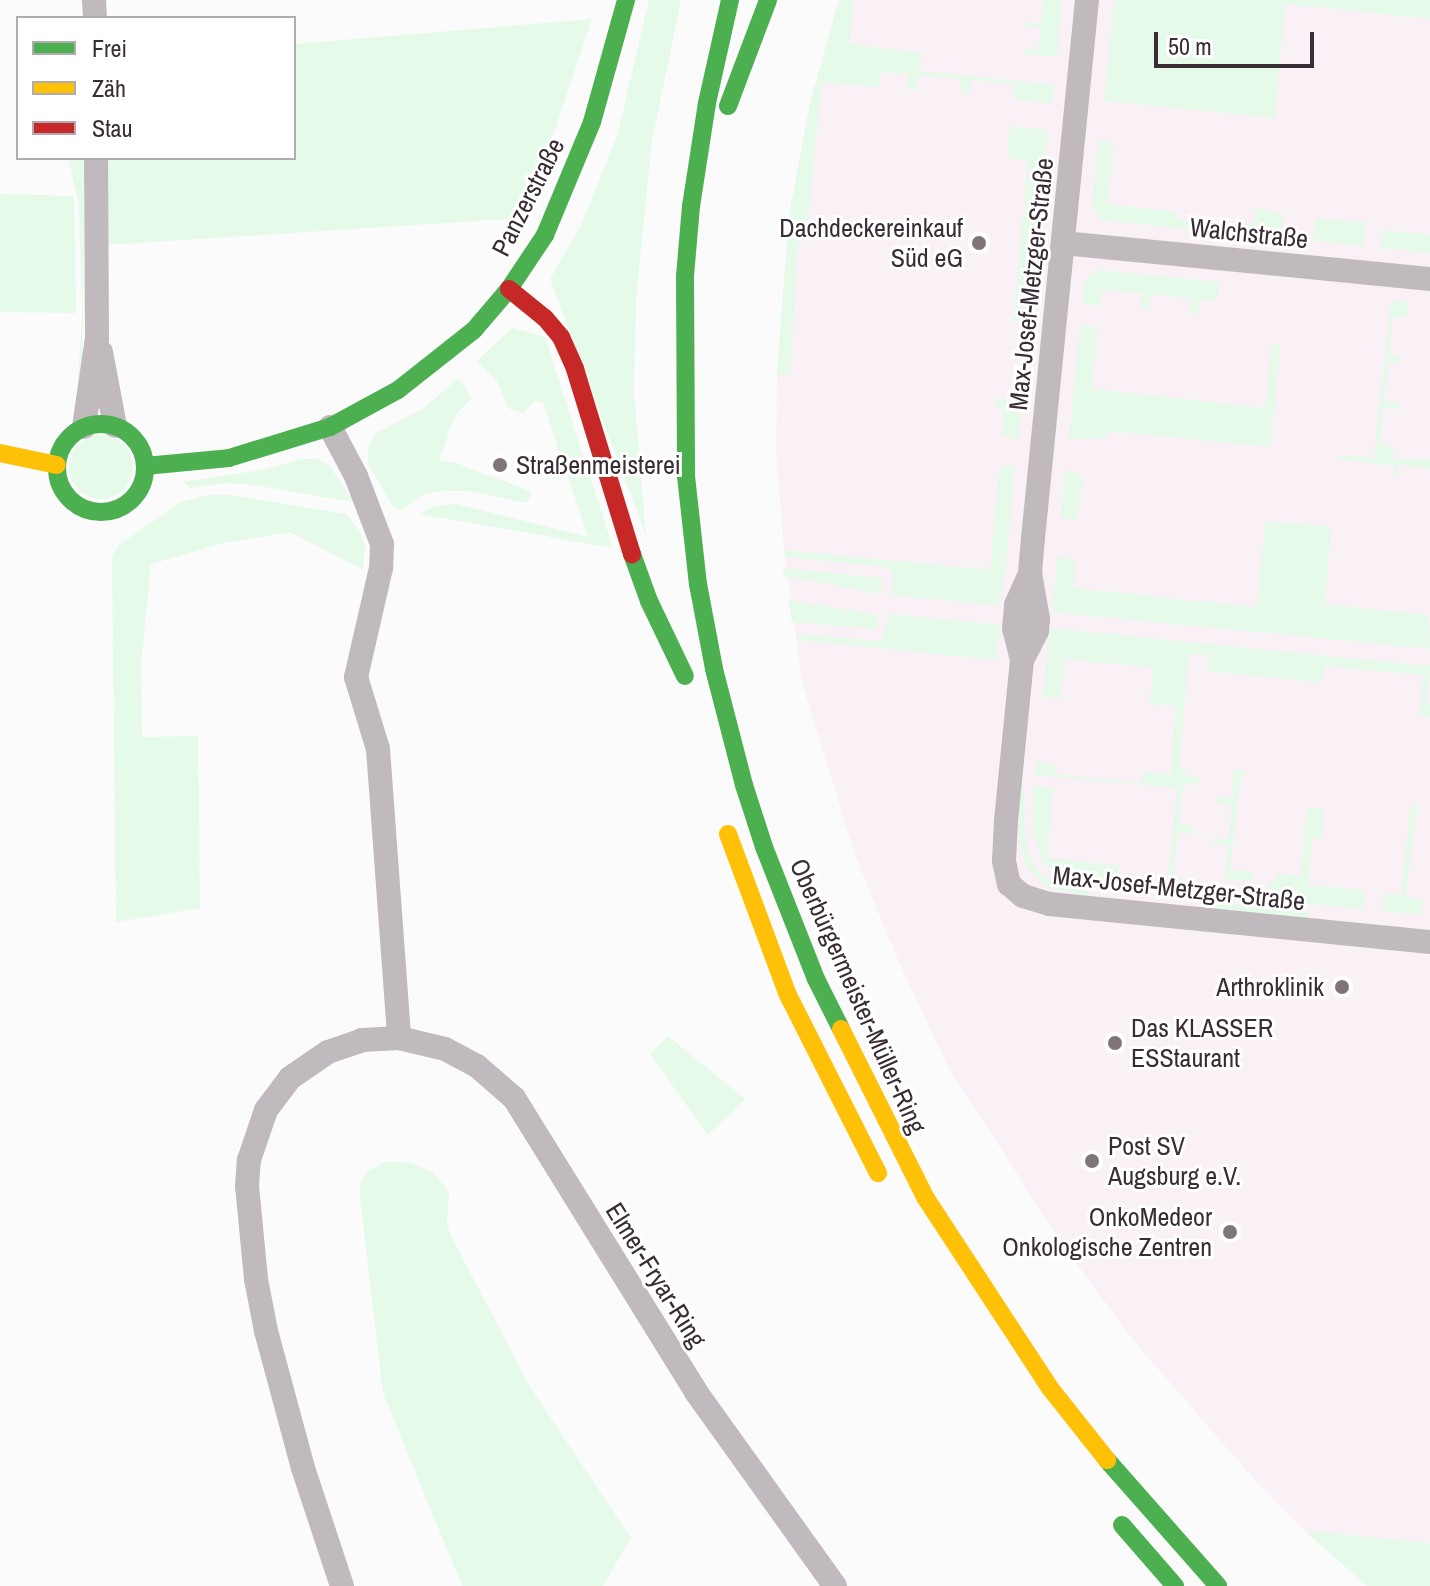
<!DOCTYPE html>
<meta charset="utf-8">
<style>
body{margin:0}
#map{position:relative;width:1430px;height:1586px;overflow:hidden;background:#fbfbfb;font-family:"Archivo Narrow",sans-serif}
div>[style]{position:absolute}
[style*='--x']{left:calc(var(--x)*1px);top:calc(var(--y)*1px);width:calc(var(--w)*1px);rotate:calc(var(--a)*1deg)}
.built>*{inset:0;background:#faf1f7}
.green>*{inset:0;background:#e5fae8}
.round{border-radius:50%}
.street>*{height:24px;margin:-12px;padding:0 12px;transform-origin:12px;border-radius:12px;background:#c0babe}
.fast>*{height:18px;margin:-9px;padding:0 9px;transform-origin:9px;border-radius:9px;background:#4caf50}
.fast>.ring{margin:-9px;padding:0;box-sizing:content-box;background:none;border:18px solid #4caf50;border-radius:50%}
.slow>*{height:18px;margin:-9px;padding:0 9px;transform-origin:9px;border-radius:9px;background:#ffc107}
.jam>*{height:18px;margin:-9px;padding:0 9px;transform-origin:9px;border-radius:9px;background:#c62828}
.dots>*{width:22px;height:22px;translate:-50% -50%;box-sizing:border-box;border:4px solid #fff;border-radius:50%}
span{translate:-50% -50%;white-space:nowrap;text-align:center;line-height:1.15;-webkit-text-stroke:6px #fff;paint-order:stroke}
.street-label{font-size:26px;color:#3a2c35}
.poi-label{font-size:26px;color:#3a2c35}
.right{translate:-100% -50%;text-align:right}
.left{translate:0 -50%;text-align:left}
.legend{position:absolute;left:16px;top:16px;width:280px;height:144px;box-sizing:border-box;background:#fff;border:2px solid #b0abae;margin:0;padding:10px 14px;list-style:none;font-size:24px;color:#3a2c35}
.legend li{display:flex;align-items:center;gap:16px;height:40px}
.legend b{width:40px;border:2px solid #b0abae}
.scale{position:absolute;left:1154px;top:32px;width:160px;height:36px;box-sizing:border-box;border:4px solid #3a2c35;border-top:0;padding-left:10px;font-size:24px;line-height:28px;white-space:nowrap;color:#3a2c35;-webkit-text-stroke:6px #fff;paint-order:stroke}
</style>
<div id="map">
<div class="built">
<div style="clip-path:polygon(839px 0,1251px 0,1430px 19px,1430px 1543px,1304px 1530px,1254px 1479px,1133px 1340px,1064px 1247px,947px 1065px,897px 958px,855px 855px,802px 682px,784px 550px,776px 449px,777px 375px,789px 216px,810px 103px)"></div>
</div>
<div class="green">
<div style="clip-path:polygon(649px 0,681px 0,652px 141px,636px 298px,634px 392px,646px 536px,550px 279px,581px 225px,617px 137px)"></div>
<div style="clip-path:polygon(839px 0,854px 0,849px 44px,921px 53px,920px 71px,1054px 85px,1052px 104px,1014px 99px,1015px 84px,971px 80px,969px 95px,961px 94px,961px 79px,918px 76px,916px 90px,907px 89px,908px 74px,881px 72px,880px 87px,822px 82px,806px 241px,798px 241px,790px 375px,777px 375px,789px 216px,810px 103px)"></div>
<div style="clip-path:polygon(1043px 0,1062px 0,1057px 57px,1024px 54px,1023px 49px,1038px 50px,1041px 28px,1024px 26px,1025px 22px,1041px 23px)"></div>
<div style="clip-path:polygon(1114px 0,1430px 0,1430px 19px,1285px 4px,1275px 118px,1104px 101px)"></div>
<div style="clip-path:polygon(592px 19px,547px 153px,520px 218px,107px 245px,107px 158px,294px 158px,294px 44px)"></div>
<div style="clip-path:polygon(1010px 126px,1048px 130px,1030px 324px,1013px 322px,1028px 161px,1008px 158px)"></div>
<div style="clip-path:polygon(1099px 140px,1110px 142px,1113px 148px,1108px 204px,1177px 212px,1177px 219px,1199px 221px,1198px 230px,1102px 220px,1092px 208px)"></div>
<div style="clip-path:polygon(68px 158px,85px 158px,82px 383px,78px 382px,82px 314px,79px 205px)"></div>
<div style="clip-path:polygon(0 194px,74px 196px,76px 313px,0 312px)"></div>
<div style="clip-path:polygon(1256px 208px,1283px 214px,1282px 238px,1236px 234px,1237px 223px,1254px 224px)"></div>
<div style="clip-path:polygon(1316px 218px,1366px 222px,1363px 246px,1313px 241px)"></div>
<div style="clip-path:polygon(1383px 230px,1430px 235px,1430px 253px,1381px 248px)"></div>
<div style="clip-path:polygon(1097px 270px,1219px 282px,1217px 301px,1200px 299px,1198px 315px,1190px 314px,1191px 299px,1151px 294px,1149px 310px,1141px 309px,1142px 293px,1102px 290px,1100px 305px,1082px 304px,1085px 280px)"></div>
<div style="clip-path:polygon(1391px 300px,1408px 302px,1407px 317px,1393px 317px,1389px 355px,1403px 357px,1402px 363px,1389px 362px,1384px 401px,1399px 403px,1398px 409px,1383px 408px,1380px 445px,1394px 446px,1393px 459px,1430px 459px,1430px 469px,1398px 465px,1397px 475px,1393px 475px,1394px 465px,1340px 460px,1340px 455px,1374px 458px)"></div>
<div style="clip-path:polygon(1080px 326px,1098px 328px,1092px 389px,1265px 408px,1272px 343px,1281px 344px,1270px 447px,1108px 431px,1107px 437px,1069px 440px)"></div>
<div style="clip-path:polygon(512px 328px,545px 337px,613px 548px,420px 514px,434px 506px,456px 504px,588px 537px,543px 403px,535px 401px,523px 413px,508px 408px,497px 381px,477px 361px)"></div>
<div style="clip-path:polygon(457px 379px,465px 385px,471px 399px,455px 416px,439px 460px,456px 463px,532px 492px,527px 503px,469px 491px,446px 491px,424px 494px,401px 510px,393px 507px,368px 464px,368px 447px,375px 434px,424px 408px)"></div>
<div style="clip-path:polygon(996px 398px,1022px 401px,1018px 440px,1002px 435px,1003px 408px,995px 406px)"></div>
<div class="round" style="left:69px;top:435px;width:64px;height:64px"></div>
<div style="clip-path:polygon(301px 459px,317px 459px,329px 465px,354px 502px,254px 485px,224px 483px,191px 488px,183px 482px,267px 469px)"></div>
<div style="clip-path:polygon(1007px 465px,1014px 466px,1006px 571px,998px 606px,891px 595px,893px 573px,885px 567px,785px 557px,784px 550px,990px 570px,999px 471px)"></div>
<div style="clip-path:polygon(1065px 470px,1078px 472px,1083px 480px,1077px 520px,1061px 518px)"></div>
<div style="clip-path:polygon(208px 495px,231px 495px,346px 514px,360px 531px,365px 547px,363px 570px,290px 532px,223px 543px,151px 564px,141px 663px,142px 737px,198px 736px,200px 908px,116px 922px,112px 556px,119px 545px,181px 502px)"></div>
<div style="clip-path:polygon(1265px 521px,1331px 527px,1325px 604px,1428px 615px,1430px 649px,1052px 612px,1057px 557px,1068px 558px,1076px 564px,1073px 588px,1257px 607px)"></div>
<div style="clip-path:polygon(783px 568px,882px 578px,881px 594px,784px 576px)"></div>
<div style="clip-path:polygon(788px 600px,878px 615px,877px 629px,792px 622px)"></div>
<div style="clip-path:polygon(890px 614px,1000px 625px,996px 660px,797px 640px,797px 634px,882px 641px)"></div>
<div style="clip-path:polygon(1050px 628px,1430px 666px,1426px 703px,1430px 704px,1430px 717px,1420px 716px,1423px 675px,1324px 666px,1322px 683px,1207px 671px,1208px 655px,1189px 653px,1179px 767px,1185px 768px,1185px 776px,1199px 777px,1199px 785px,1183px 783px,1179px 825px,1194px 826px,1193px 834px,1178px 832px,1173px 877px,1187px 879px,1187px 889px,1183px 892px,1167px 890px,1177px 788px,1035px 775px,1036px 760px,1055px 766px,1055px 774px,1141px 783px,1142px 774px,1149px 772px,1171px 774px,1176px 706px,1150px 704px,1153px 668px,1065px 659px,1061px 698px,1043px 697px)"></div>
<div style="clip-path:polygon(1233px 770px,1251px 772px,1241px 774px,1230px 869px,1254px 872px,1252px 881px,1225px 879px,1228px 846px,1212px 844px,1213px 837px,1229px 839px,1232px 806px,1216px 803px,1217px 796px,1233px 798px)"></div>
<div style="clip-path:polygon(1024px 786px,1026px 843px,1034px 867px,1051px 881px,1086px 889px,1088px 896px,1049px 888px,1026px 867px,1018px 834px,1019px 790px)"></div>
<div style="clip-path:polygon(1034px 786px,1053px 788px,1047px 858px,1119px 866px,1118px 880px,1134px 882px,1134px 886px,1073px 881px,1060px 877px,1043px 862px,1033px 834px)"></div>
<div style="clip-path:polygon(1411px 804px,1418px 805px,1405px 897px,1423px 900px,1421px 915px,1382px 911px,1383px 893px,1401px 895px)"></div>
<div style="clip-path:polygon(1307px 807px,1324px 809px,1322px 839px,1312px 839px,1308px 885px,1365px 890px,1363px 909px,1267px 900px,1269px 881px,1275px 882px,1276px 873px,1301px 876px)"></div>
<div style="clip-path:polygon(1211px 901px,1308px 911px,1307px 918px,1209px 908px)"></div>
<div style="clip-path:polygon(668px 1036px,745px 1099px,708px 1135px,650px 1054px)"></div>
<div style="clip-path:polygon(388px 1161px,412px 1163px,432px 1172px,442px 1183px,449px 1194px,447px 1224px,451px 1236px,530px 1387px,631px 1538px,603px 1586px,462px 1586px,383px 1393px,360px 1198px,360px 1183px,368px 1171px)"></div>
<div style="clip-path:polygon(1304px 1530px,1430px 1543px,1430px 1586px,1367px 1586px)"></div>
</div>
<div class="street">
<div style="--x:94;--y:0;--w:18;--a:87"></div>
<div style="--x:1087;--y:0;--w:541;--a:95.73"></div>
<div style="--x:1033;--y:538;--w:35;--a:95"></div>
<div style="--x:1030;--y:573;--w:47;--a:80.1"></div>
<div style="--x:1038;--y:619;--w:12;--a:95"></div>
<div style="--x:1037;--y:631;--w:33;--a:117"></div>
<div style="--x:1022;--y:660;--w:162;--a:95.7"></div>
<div style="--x:1006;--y:821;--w:40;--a:92.9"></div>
<div style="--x:1004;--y:861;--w:24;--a:78"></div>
<div style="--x:1009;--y:884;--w:18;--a:41"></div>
<div style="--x:1023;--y:896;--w:27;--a:17"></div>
<div style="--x:1049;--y:904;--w:383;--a:5.7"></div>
<div style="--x:1063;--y:243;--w:369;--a:5.6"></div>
<div style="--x:101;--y:352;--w:75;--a:79.3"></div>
<div style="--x:84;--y:427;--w:90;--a:-81.7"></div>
<div style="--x:97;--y:338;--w:180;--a:-90.3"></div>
<div style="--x:330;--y:427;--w:55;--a:62"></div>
<div style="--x:356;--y:476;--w:73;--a:69.1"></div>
<div style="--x:382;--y:544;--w:24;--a:92"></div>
<div style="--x:381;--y:568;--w:112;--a:102.9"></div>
<div style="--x:356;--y:677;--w:75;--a:73"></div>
<div style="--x:378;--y:749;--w:290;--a:85.8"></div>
<div style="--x:1022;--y:660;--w:32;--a:-104"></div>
<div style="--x:1014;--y:629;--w:24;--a:-85"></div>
<div style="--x:1016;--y:605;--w:35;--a:-66"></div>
<div style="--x:342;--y:1586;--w:124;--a:-108.3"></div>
<div style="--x:303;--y:1468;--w:142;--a:-105.1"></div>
<div style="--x:266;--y:1331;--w:53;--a:-100.9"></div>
<div style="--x:256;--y:1279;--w:93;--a:-95.5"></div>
<div style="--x:247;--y:1186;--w:26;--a:-86"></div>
<div style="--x:249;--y:1160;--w:53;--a:-71.2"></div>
<div style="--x:266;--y:1110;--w:40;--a:-53"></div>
<div style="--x:290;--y:1078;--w:46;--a:-34.4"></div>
<div style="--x:328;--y:1052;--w:36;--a:-19"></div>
<div style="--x:362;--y:1040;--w:37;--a:-3"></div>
<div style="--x:399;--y:1038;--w:47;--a:13.4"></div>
<div style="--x:445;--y:1049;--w:36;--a:28"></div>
<div style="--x:477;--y:1066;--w:49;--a:40.9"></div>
<div style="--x:514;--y:1098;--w:346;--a:58.2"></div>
<div style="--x:696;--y:1392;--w:239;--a:54.4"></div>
</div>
<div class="fast">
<div style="--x:730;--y:0;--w:106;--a:102.6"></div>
<div style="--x:707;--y:103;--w:104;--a:98.8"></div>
<div style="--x:691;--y:206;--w:70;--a:94.9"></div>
<div style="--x:685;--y:276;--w:200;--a:89.7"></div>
<div style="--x:686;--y:476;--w:109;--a:83.7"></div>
<div style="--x:698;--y:584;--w:86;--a:79.3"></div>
<div style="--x:714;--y:669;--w:120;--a:75.5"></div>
<div style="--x:744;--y:785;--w:65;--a:72.1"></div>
<div style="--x:764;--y:847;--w:142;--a:68.5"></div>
<div style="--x:816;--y:979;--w:56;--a:63.4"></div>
<div style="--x:728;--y:106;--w:113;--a:-69.3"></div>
<div class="ring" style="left:57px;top:424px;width:70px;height:70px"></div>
<div style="--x:145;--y:466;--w:84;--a:-5.4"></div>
<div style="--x:229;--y:458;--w:106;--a:-17.1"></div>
<div style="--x:330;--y:427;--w:77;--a:-28.6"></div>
<div style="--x:398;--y:390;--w:97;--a:-38.3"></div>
<div style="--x:474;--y:330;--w:54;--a:-49.5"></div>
<div style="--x:509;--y:289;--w:65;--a:-56.3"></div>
<div style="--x:545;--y:235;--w:122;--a:-67.4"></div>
<div style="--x:592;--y:122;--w:127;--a:-74.4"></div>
<div style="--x:632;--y:554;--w:50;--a:70.1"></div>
<div style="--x:649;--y:601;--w:83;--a:64.4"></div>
<div style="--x:1107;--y:1460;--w:168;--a:48.6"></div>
<div style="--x:1122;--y:1525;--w:81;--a:49"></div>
</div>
<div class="slow">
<div style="--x:0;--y:453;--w:58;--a:11.9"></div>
<div style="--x:728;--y:834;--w:170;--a:69.6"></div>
<div style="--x:787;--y:993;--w:202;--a:63.2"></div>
<div style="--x:841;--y:1029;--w:188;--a:63.4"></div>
<div style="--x:925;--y:1197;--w:228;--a:56.8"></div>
<div style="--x:1050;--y:1388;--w:92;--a:51.6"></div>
</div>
<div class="jam">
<div style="--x:509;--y:289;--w:46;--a:38.9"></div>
<div style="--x:545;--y:318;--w:25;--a:50"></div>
<div style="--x:561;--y:337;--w:35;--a:66"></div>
<div style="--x:575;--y:369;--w:194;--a:72.9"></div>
</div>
<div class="dots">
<div style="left:979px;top:243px;background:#7e747a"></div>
<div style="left:500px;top:465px;background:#7e747a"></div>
<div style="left:1342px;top:987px;background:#7e747a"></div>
<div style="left:1115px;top:1043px;background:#7e747a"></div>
<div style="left:1092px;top:1161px;background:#7e747a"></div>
<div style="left:1230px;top:1232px;background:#7e747a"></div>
</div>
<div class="street-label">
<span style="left:528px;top:197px;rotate:-63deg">Panzerstraße</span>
<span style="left:1249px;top:233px;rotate:6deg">Walchstraße</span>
<span style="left:1031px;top:284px;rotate:-84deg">Max-Josef-Metzger-Straße</span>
<span style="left:1179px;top:888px;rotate:6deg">Max-Josef-Metzger-Straße</span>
<span style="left:858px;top:996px;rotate:66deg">Oberbürgermeister-Müller-Ring</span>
<span style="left:656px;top:1275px;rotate:58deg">Elmer-Fryar-Ring</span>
</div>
<div class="poi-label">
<span class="right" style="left:963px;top:243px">Dachdeckereinkauf<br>Süd eG</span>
<span class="left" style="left:516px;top:465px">Straßenmeisterei</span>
<span class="right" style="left:1324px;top:987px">Arthroklinik</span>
<span class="left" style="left:1131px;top:1043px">Das KLASSER<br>ESStaurant</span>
<span class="left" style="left:1108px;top:1161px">Post SV<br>Augsburg e.V.</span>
<span class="right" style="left:1212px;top:1232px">OnkoMedeor<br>Onkologische Zentren</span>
</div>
<ul class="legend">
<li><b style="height:10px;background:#4caf50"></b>Frei</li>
<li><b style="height:10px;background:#ffc107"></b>Zäh</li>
<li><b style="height:10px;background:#c62828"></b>Stau</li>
</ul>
<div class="scale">50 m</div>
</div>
